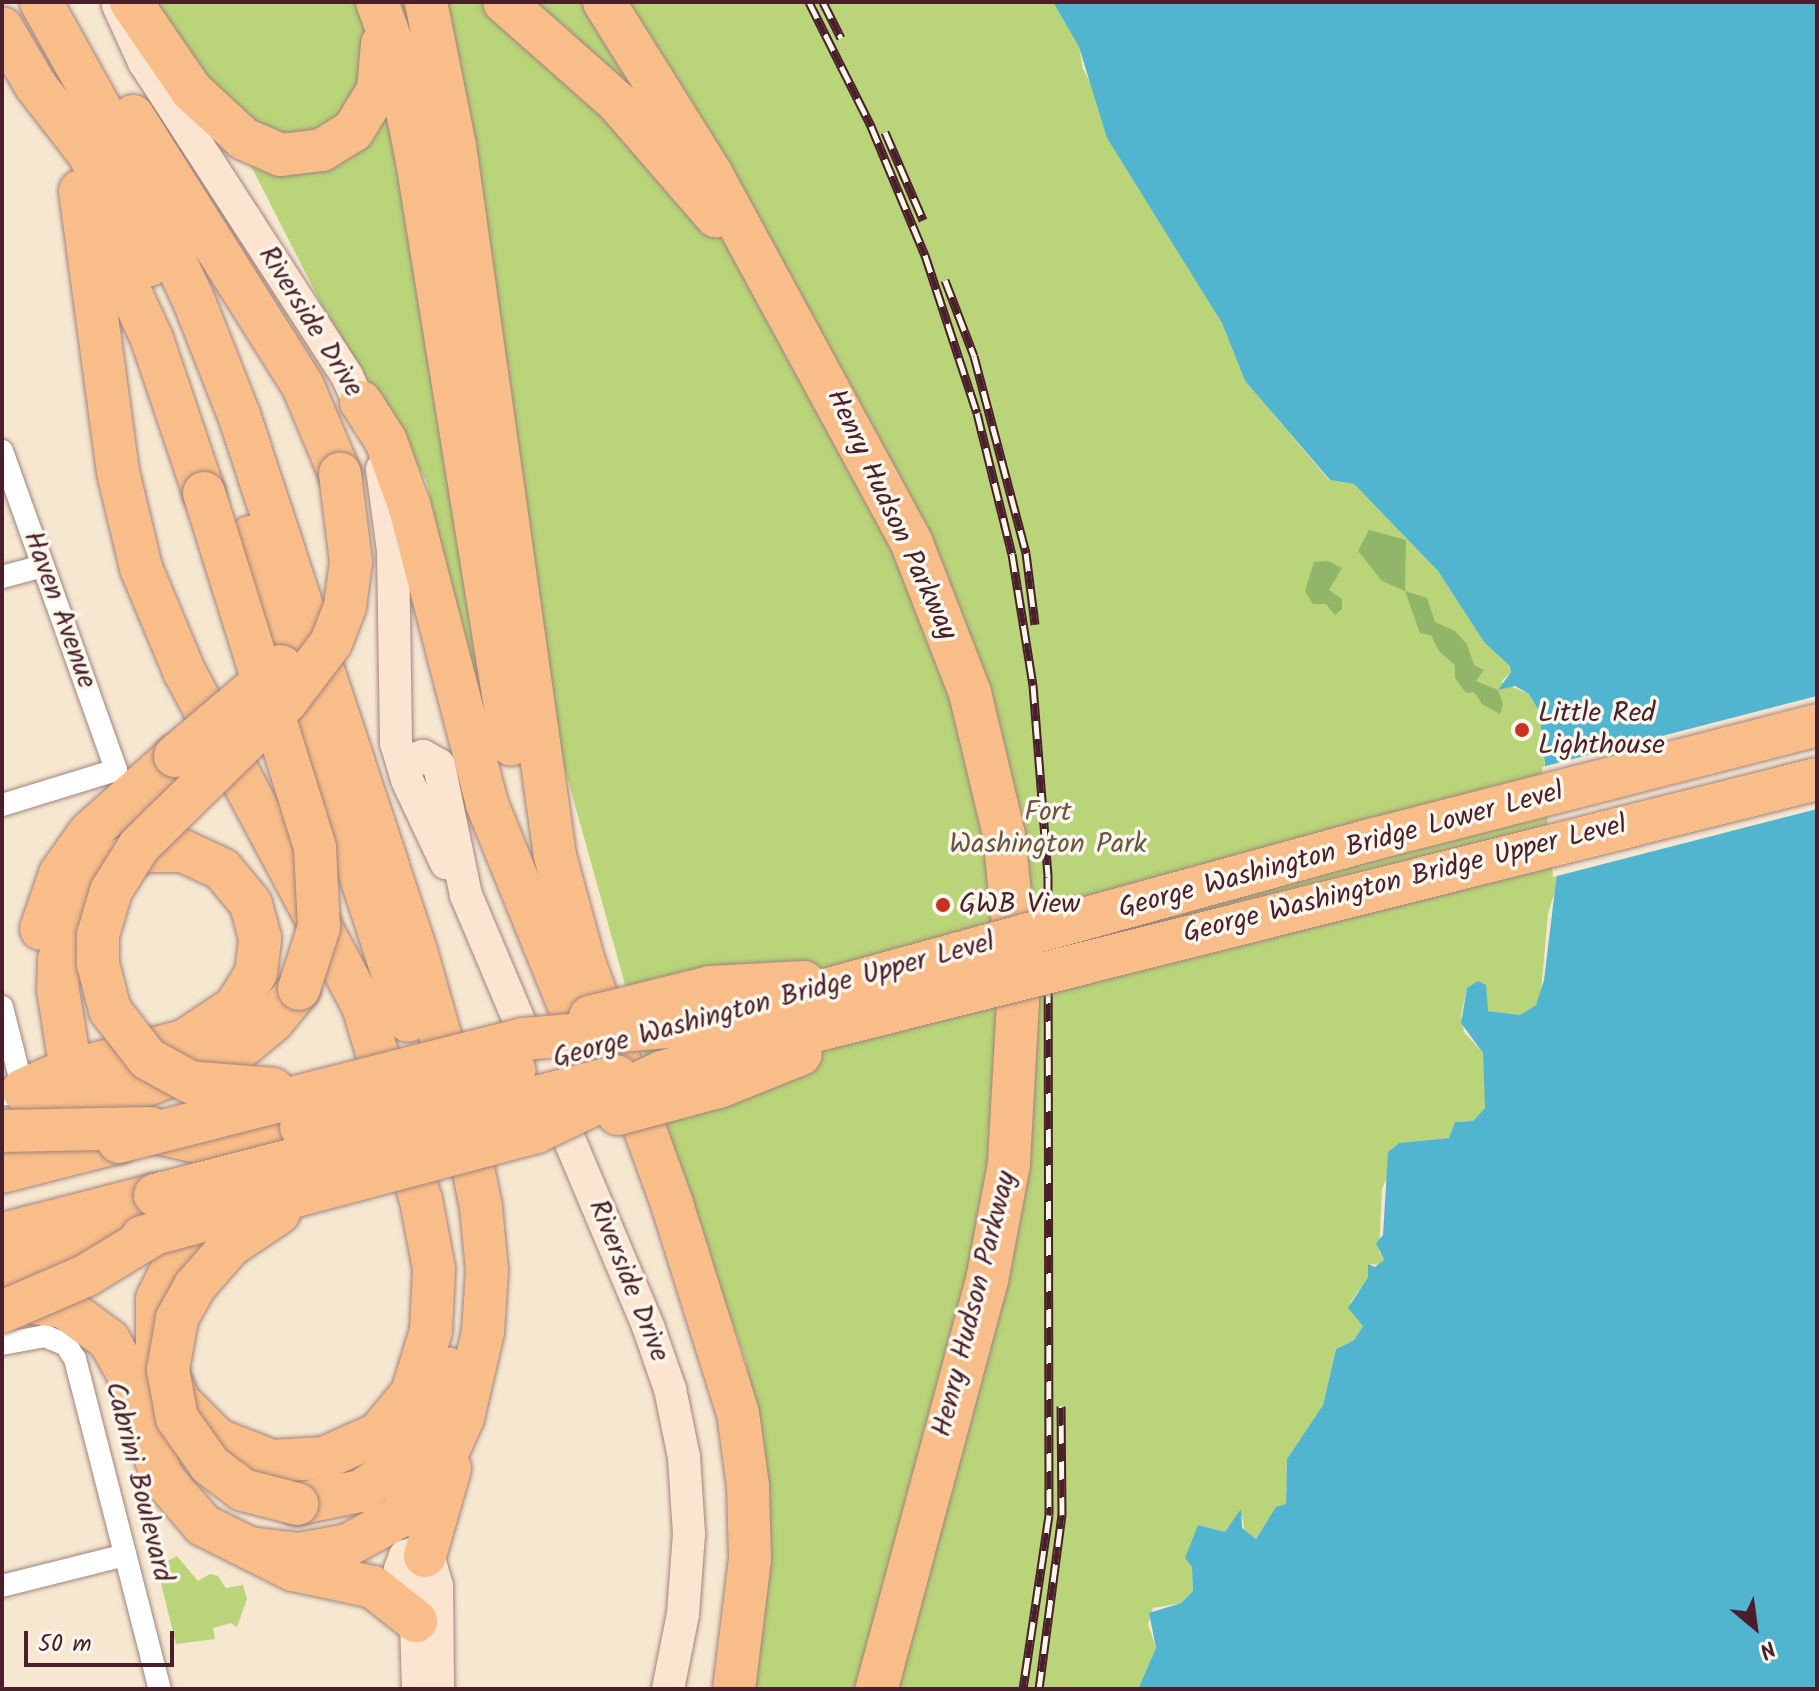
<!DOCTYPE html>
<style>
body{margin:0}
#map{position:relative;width:1819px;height:1691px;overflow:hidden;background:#f6e7d1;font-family:Kalam,sans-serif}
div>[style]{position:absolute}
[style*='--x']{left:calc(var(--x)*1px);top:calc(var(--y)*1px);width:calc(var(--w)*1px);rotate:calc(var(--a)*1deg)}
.green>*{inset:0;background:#b9d479}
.forest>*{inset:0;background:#92b669}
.water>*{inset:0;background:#51b5d0}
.pier>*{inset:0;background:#f6e7d1}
.roads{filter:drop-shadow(0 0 2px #a0837e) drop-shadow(0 0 2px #a0837e)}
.street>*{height:22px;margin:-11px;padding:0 11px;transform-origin:11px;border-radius:11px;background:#fff}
.secondary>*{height:32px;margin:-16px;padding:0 16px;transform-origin:16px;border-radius:16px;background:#fce5d0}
.highway>*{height:42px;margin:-21px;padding:0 21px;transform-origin:21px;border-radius:21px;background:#f8bd89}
.rail>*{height:9px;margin-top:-4.5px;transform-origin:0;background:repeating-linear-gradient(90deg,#fbf7ec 0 18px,#4a1f2b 0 36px);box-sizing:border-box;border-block:2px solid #4a1f2b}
.bridges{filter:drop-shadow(0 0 2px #a0837e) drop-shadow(0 0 2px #a0837e)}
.highway-bridge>*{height:42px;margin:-21px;padding:0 21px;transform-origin:21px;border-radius:21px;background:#f8bd89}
.dots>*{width:22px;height:22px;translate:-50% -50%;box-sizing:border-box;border:4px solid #fbf7ec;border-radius:50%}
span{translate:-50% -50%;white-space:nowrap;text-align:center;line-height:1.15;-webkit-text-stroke:7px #fbf7ec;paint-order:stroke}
.street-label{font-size:28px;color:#4a1f2b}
.poi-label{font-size:28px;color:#4a1f2b}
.left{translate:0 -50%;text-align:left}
.park-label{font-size:28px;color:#6b5542}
.frame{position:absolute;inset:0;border:4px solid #4a1f2b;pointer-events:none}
.north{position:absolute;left:1715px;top:1587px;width:80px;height:80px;-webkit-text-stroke:6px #fbf7ec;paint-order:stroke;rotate:151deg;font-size:22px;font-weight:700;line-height:32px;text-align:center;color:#4a1f2b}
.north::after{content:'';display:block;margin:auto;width:28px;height:36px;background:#4a1f2b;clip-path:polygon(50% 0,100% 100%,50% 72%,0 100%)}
.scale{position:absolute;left:24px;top:1631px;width:150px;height:36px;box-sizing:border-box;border:4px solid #4a1f2b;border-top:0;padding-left:10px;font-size:24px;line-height:28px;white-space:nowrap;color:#4a1f2b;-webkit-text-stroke:6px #fbf7ec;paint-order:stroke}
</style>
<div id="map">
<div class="green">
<div style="clip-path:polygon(150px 2px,1053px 2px,1079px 47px,1083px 69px,1222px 323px,1245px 381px,1329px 480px,1354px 484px,1438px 571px,1484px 642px,1506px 658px,1511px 672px,1501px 682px,1529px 694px,1539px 711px,1557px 885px,1548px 913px,1541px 993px,1536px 1005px,1520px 1015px,1488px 1011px,1467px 988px,1461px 1015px,1464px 1032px,1483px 1053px,1486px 1108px,1473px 1121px,1455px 1122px,1449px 1138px,1399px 1143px,1388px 1152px,1390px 1170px,1382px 1189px,1379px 1252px,1384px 1260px,1380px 1265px,1369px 1264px,1368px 1277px,1350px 1303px,1363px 1326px,1354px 1340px,1336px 1349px,1323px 1405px,1287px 1459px,1286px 1505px,1274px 1511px,1256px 1539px,1245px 1533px,1242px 1516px,1225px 1532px,1198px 1525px,1192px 1550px,1193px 1591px,1181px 1603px,1153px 1608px,1148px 1624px,1156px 1648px,1138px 1689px,745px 1689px,766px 1466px,746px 1362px,667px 1135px,561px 755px,489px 763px,426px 480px,323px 307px,202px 70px)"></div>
<div style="clip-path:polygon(177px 1556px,198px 1581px,210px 1574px,218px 1576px,226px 1588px,243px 1585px,247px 1599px,237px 1627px,231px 1623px,213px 1628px,215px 1639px,176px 1644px,157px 1567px)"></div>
</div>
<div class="forest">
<div style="clip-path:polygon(1369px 530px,1406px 540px,1405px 591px,1427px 598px,1435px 622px,1455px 631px,1467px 644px,1474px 665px,1484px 670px,1476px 681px,1498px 690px,1503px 704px,1500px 714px,1482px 704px,1474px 692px,1466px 693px,1455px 678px,1455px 665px,1439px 651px,1431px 635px,1420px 633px,1405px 591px,1382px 581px,1358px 551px)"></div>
<div style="clip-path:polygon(1328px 561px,1342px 568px,1329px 590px,1342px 599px,1342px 609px,1335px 615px,1326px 604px,1313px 604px,1305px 591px,1314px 562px)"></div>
</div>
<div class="water">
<div style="clip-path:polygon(1053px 2px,1817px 2px,1817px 1689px,1138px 1689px,1156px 1648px,1149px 1613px,1181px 1603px,1193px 1591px,1192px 1567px,1185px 1558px,1198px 1525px,1225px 1532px,1241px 1509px,1242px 1528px,1256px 1539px,1276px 1507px,1286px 1504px,1287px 1459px,1323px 1405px,1336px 1349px,1354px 1340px,1363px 1326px,1348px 1308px,1368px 1277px,1368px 1264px,1375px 1267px,1384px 1260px,1376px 1243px,1383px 1235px,1388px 1152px,1399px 1143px,1449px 1138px,1455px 1122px,1473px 1121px,1485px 1108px,1483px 1053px,1461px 1023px,1467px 988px,1478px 981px,1486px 985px,1488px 1011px,1520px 1015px,1536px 1005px,1544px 980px,1557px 873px,1539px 711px,1529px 694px,1515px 686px,1498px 690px,1511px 672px,1509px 665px,1484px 642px,1438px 571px,1354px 484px,1330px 480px,1245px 381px,1222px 323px,1107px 138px,1079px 47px)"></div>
</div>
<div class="pier">
<div style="clip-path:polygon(1817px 696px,1817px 809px,1553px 877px,1542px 767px)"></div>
</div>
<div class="roads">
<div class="street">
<div style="--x:2;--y:451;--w:339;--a:70.3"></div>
<div style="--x:116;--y:770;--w:119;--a:162.9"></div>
<div style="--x:2;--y:577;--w:42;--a:-15"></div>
<div style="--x:2;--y:1007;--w:86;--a:75.8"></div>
<div style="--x:2;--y:1091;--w:4;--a:76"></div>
<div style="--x:2;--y:1344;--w:44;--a:-10.5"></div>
<div style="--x:45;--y:1336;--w:23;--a:23"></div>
<div style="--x:66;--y:1345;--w:17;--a:57"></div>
<div style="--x:75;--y:1359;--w:341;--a:75.6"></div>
<div style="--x:2;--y:1586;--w:127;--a:-14.1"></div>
</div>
<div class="secondary">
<div style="--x:118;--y:5;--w:63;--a:65.5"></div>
<div style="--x:144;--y:62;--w:374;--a:57.1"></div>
<div style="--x:347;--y:376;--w:53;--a:65.4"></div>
<div style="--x:382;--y:469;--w:82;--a:82.3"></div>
<div style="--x:393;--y:550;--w:193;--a:89.1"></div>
<div style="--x:396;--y:743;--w:39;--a:73"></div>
<div style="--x:407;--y:780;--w:92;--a:64.8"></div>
<div style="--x:405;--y:773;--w:13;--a:-63"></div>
<div style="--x:411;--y:761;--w:13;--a:-23"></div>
<div style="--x:423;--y:756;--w:18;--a:29"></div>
<div style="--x:439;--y:765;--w:133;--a:78.3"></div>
<div style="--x:466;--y:895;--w:468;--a:67.1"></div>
<div style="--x:648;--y:1326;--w:67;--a:70.8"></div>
<div style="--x:670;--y:1389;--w:69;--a:78.4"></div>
<div style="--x:684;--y:1457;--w:77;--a:86.3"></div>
<div style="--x:689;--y:1534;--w:80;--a:94.3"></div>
<div style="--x:683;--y:1614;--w:76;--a:101.3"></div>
<div style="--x:418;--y:1689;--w:68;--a:-91.7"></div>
<div style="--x:416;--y:1621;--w:54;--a:-107.1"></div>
<div style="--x:400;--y:1569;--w:14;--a:-69"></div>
<div style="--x:405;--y:1556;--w:14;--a:-17"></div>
<div style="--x:418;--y:1552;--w:16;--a:40"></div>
<div style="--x:430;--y:1562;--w:25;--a:74"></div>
<div style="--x:437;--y:1586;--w:103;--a:89.4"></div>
</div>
<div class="highway">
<div style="--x:41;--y:2;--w:181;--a:60.9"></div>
<div style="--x:129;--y:160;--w:155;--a:65.3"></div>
<div style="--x:194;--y:301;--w:123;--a:68.5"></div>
<div style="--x:239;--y:415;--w:564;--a:71.73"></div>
<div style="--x:416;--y:951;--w:168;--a:74.1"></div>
<div style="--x:462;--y:1113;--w:96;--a:78.6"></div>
<div style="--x:481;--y:1207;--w:64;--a:84.6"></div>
<div style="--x:487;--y:1271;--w:61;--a:93.8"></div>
<div style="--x:483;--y:1332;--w:88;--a:103.1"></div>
<div style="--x:463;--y:1418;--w:64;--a:114.1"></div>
<div style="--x:437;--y:1476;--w:58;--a:133.6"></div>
<div style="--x:397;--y:1518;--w:56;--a:151.1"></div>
<div style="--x:348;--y:1545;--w:49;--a:169.4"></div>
<div style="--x:300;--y:1554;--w:51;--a:-173.3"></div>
<div style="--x:131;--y:2;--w:108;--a:55.6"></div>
<div style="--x:192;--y:91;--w:71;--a:42.7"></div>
<div style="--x:244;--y:139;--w:40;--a:23.4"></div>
<div style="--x:281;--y:155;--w:41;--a:-7"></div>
<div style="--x:322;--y:150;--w:36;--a:-32"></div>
<div style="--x:353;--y:131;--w:48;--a:-58.6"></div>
<div style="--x:378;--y:90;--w:46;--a:-85"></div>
<div style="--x:377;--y:2;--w:52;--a:69.8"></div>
<div style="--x:395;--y:51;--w:112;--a:78.7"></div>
<div style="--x:417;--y:161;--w:591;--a:80.84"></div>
<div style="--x:426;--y:2;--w:147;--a:78.6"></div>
<div style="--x:455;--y:146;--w:717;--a:81.98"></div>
<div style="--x:555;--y:856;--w:110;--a:74.7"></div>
<div style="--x:584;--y:962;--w:258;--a:70"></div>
<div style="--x:672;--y:1204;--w:219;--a:72.5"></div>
<div style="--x:738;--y:1413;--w:74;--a:82.2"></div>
<div style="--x:748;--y:1486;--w:73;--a:88.4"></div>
<div style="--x:750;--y:1559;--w:131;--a:97"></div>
<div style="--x:504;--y:2;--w:152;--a:41.5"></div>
<div style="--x:618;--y:103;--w:150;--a:49.1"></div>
<div style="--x:604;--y:2;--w:204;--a:58"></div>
<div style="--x:712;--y:175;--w:420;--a:61.5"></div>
<div style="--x:912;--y:544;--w:160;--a:68.7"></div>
<div style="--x:970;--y:693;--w:146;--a:76.5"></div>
<div style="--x:1004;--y:835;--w:149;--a:84.2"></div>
<div style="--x:1019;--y:983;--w:181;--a:93.2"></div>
<div style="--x:1009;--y:1164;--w:118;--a:100.7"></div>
<div style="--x:987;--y:1280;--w:424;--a:105.1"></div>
<div style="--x:2;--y:28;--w:67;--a:59.6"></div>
<div style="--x:36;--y:86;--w:85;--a:52.2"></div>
<div style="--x:88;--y:153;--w:128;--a:61.4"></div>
<div style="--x:133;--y:116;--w:319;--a:57.8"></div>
<div style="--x:303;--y:386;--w:95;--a:67.2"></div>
<div style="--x:80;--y:191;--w:284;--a:82.3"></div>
<div style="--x:118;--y:472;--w:99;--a:76.5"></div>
<div style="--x:141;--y:568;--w:112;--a:67.3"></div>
<div style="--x:184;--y:671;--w:380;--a:61.9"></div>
<div style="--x:363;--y:1006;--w:202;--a:73.4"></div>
<div style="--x:421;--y:1200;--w:70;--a:79.3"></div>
<div style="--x:434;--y:1269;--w:62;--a:92.8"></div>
<div style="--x:431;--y:1331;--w:65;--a:107"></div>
<div style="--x:412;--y:1393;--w:53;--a:129.7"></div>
<div style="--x:378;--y:1434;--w:59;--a:156"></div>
<div style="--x:324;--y:1458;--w:52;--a:176.7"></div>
<div style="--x:272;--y:1461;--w:58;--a:-158.7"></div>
<div style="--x:218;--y:1440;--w:54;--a:-135"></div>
<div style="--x:180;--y:1402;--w:55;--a:-114.7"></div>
<div style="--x:157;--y:1352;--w:53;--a:-90"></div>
<div style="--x:157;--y:1299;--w:52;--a:-63.9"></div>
<div style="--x:180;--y:1252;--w:61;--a:-46.3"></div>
<div style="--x:106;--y:239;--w:110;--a:65.3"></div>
<div style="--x:152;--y:339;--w:163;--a:71.3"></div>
<div style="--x:361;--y:402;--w:46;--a:57.3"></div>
<div style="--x:386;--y:441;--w:71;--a:70.3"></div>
<div style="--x:410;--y:508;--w:306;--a:75.4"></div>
<div style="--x:487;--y:804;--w:279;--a:67.9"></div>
<div style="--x:250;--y:537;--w:509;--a:71.92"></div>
<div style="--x:41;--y:929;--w:58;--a:-70.9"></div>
<div style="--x:60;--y:874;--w:50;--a:-54.7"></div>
<div style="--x:89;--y:833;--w:115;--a:-41.8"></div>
<div style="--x:23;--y:1090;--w:44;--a:-24.2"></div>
<div style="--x:63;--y:1072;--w:125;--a:-14.4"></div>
<div style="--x:184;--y:1041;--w:61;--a:-33.7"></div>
<div style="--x:235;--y:1007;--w:40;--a:-58"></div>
<div style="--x:256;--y:973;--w:35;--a:-83"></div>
<div style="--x:260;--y:938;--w:35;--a:-105"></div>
<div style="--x:251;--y:904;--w:45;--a:-129.6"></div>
<div style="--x:222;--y:869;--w:43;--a:-155.2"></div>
<div style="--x:183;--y:851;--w:36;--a:180"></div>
<div style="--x:147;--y:851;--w:25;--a:162"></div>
<div style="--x:123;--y:859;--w:37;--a:144"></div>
<div style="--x:93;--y:881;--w:41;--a:122.2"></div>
<div style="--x:71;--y:916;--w:46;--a:105.3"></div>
<div style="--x:59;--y:960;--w:30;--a:92"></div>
<div style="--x:58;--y:990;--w:63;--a:80.8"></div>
<div style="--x:33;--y:1128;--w:219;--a:-20.8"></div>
<div style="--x:238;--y:1050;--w:45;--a:-39.6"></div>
<div style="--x:273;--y:1021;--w:41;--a:-50.9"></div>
<div style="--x:140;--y:1129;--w:77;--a:12.8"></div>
<div style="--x:215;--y:1146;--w:44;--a:-6.5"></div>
<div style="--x:259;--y:1141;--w:80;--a:-13.7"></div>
<div style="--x:2;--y:1172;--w:121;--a:-14.4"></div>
<div style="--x:2;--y:1234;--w:158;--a:-14.3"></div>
<div style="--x:2;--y:1274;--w:138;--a:-14.6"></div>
<div style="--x:11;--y:1300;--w:53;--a:7.5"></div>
<div style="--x:64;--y:1307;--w:56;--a:36.3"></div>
<div style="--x:109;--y:1340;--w:37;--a:61"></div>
<div style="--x:127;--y:1372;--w:111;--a:71.6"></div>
<div style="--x:162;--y:1477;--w:63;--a:49.5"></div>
<div style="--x:203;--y:1525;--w:101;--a:26.6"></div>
<div style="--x:293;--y:1570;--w:82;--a:12"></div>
<div style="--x:373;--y:1587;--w:55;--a:38.3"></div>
<div style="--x:297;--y:1504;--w:65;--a:-11.5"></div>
<div style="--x:361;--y:1491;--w:51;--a:-34.6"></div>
<div style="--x:403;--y:1462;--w:53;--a:-56.6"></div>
<div style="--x:432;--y:1418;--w:52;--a:-72.3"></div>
<div style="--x:425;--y:1556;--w:91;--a:-74"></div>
</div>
</div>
<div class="rail">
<div style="--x:809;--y:2;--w:139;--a:63.4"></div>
<div style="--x:871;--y:126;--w:140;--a:67.3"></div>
<div style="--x:925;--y:255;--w:166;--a:71.8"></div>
<div style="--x:977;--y:413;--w:145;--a:76.1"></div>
<div style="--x:1012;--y:554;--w:133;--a:80.9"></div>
<div style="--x:1033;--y:685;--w:193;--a:85.5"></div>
<div style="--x:1048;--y:877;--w:638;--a:89.91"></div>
<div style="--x:1049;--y:1515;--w:176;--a:98.5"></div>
<div style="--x:823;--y:2;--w:40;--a:63.4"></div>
<div style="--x:885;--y:132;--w:96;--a:66.6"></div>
<div style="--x:945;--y:280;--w:81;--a:69.1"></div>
<div style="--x:974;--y:356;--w:204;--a:75.2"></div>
<div style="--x:1026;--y:553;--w:72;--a:82.8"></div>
<div style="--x:1039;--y:1689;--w:176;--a:-82.5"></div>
<div style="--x:1062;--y:1515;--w:109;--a:-90.5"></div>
</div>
<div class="bridges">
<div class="highway-bridge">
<div style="--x:204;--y:493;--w:372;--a:72.6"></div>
<div style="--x:315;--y:848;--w:79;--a:87.1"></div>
<div style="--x:319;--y:927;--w:65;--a:107.9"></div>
<div style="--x:175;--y:756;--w:139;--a:-40.3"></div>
<div style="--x:590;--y:1017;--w:124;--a:-14"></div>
<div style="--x:710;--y:987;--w:94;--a:-3"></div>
<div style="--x:273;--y:1089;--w:83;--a:-175.2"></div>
<div style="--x:190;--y:1082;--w:48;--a:-151.3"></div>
<div style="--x:148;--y:1059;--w:62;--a:-127.8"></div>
<div style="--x:110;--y:1010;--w:48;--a:-104.6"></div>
<div style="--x:98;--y:964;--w:29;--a:-90"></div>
<div style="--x:98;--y:935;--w:46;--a:-73.5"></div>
<div style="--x:111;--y:891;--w:53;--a:-58.1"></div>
<div style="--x:139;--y:846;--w:206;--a:-44.4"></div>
<div style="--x:286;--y:702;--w:74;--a:-52.7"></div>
<div style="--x:331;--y:643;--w:40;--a:-69"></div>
<div style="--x:345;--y:606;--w:44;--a:-82.2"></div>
<div style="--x:351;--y:562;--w:89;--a:-97.1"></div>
<div style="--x:618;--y:1114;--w:105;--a:-15"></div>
<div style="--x:719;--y:1087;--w:88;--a:-21.9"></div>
<div style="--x:301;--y:1127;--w:221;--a:-14.9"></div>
<div style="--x:2;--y:1131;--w:148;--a:-1.2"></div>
<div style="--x:119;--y:1142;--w:418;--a:-14.3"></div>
<div style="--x:524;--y:1039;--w:179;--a:-4.8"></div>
<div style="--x:702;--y:1024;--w:693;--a:-15.4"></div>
<div style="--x:1370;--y:840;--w:462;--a:-14.4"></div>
<div style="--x:155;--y:1195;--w:477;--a:-14.4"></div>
<div style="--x:279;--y:1213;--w:58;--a:146.3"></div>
<div style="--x:231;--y:1245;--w:55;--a:131.3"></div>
<div style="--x:195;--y:1286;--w:38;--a:119"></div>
<div style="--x:177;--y:1319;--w:52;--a:100"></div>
<div style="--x:168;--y:1370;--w:49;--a:79.4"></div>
<div style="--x:177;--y:1418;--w:57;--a:54.9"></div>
<div style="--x:210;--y:1465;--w:41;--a:37.1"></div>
<div style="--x:243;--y:1490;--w:56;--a:14.5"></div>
<div style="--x:142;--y:1237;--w:408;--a:-14.9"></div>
<div style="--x:536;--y:1132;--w:140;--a:-25.5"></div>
<div style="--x:662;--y:1072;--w:51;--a:-17"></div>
<div style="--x:711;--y:1057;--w:1140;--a:-14.11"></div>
<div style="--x:2;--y:1312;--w:93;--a:-23.5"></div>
<div style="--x:87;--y:1275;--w:96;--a:-31.4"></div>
</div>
</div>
<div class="dots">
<div style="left:1522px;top:730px;background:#c8321e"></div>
<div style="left:943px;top:905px;background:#c8321e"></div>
</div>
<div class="street-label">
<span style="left:310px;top:322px;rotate:58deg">Riverside Drive</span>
<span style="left:891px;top:515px;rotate:65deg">Henry Hudson Parkway</span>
<span style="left:59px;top:610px;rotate:70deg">Haven Avenue</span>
<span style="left:1341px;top:851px;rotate:-15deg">George Washington Bridge Lower Level</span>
<span style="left:1405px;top:880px;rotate:-14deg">George Washington Bridge Upper Level</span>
<span style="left:774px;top:1001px;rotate:-15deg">George Washington Bridge Upper Level</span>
<span style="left:628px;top:1281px;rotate:68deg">Riverside Drive</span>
<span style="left:975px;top:1304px;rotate:-76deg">Henry Hudson Parkway</span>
<span style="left:138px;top:1482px;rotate:76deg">Cabrini Boulevard</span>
</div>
<div class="poi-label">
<span class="left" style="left:1538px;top:730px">Little Red<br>Lighthouse</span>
<span class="left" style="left:959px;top:905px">GWB View</span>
</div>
<div class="park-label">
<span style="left:1048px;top:829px">Fort<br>Washington Park</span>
</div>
<div class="frame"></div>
<div class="north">N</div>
<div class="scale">50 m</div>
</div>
